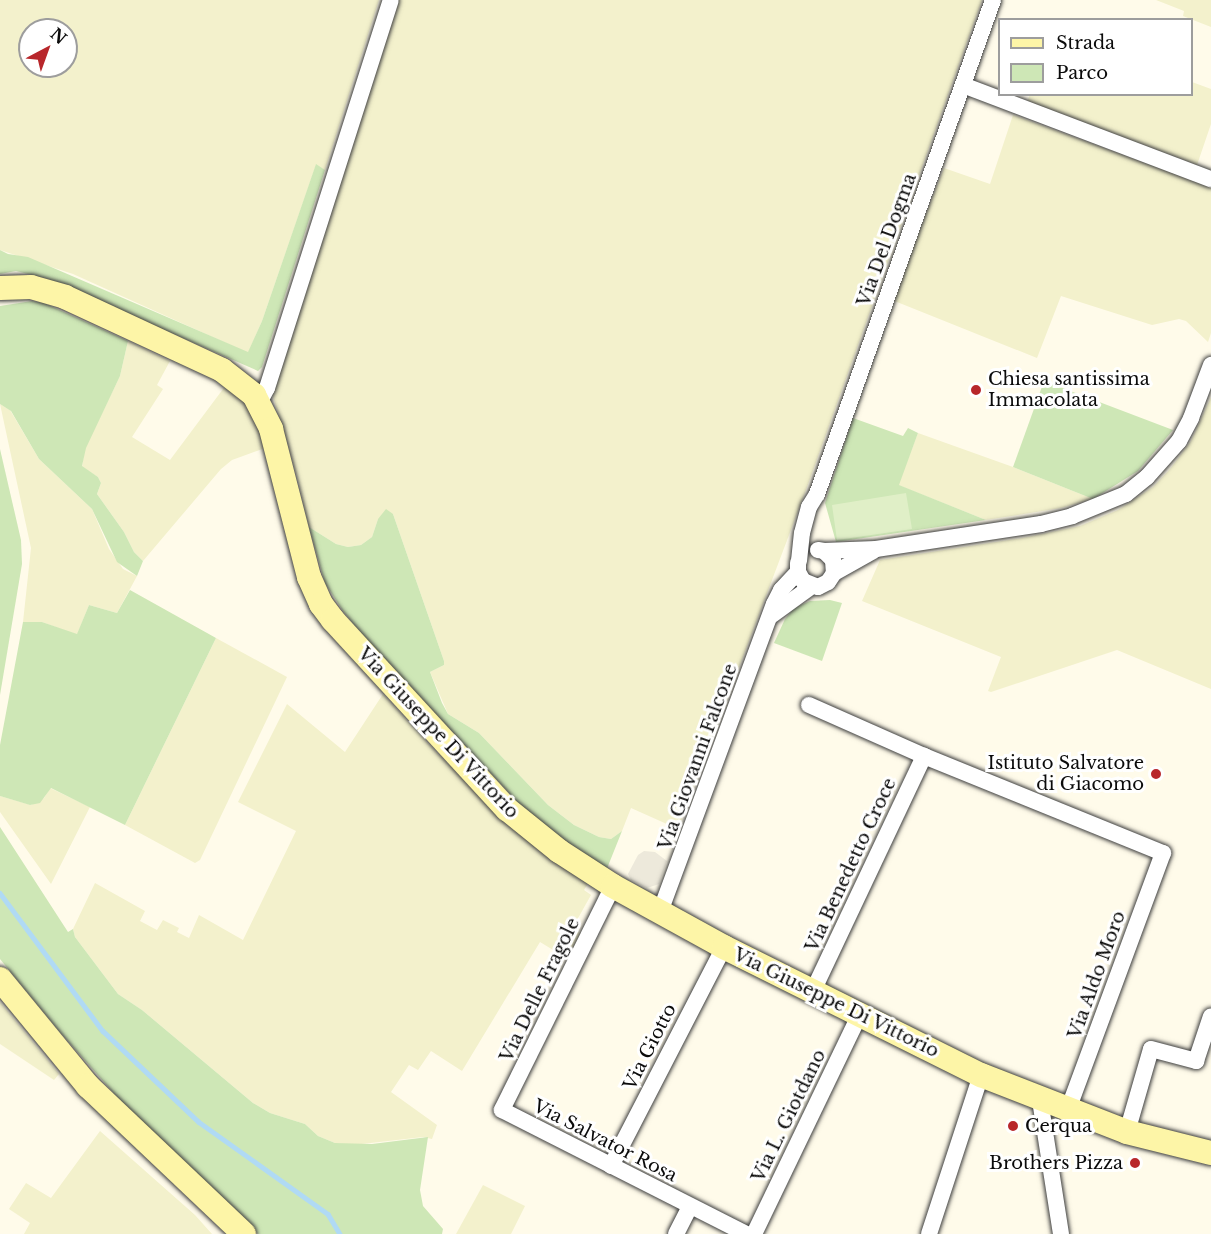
<!DOCTYPE html>
<style>
body{margin:0}
#map{position:relative;width:1211px;height:1234px;overflow:hidden;background:#fffbea;font-family:"Libre Baskerville",serif}
div>[style]{position:absolute}
[style*='--x']{left:calc(var(--x)*1px);top:calc(var(--y)*1px);width:calc(var(--w)*1px);rotate:calc(var(--a)*1deg)}
.farmland>*{inset:0;background:#f3f1cc}
.green>*{inset:0;background:#cee7b6}
.pitch>*{inset:0;background:#e0efc7}
.plaza>*{inset:0;background:#ede9db}
.stream>*{height:4.5px;margin:-2.25px;padding:0 2.25px;transform-origin:2.25px;border-radius:2.25px;background:#b0daf4}
.roads{filter:drop-shadow(0 0 2px #3e3e3e) drop-shadow(0 0 2px #3e3e3e)}
.street>*{height:16px;margin:-8px;padding:0 8px;transform-origin:8px;border-radius:8px;background:#fff}
.secondary>*{height:24px;margin:-12px;padding:0 12px;transform-origin:12px;border-radius:12px;background:#fdf5a7}
.dots>*{width:16px;height:16px;translate:-50% -50%;box-sizing:border-box;border:3px solid #fff;border-radius:50%}
span{translate:-50% -50%;white-space:nowrap;text-align:center;line-height:1.15;-webkit-text-stroke:6px #fff;paint-order:stroke}
.street-label{font-size:18px;color:#0b0b0b}
.poi-label{font-size:18px;color:#0b0b0b}
.left{translate:0 -50%;text-align:left}
.right{translate:-100% -50%;text-align:right}
.legend{position:absolute;left:998px;top:18px;width:195px;height:78px;box-sizing:border-box;background:#fff;border:2px solid #9d9d9d;margin:0;padding:8px 10px;list-style:none;font-size:18px;color:#0b0b0b}
.legend li{display:flex;align-items:center;gap:12px;height:30px}
.legend b{width:30px;border:2px solid #9d9d9d}
.north{position:absolute;left:18px;top:18px;width:60px;height:60px;box-sizing:border-box;background:#fff;border:2px solid #9d9d9d;border-radius:50%;rotate:41deg;font-size:16px;font-weight:700;line-height:24px;text-align:center;color:#0b0b0b}
.north::after{content:'';display:block;margin:auto;width:21px;height:27px;background:#b8272b;clip-path:polygon(50% 0,100% 100%,50% 72%,0 100%)}
</style>
<div id="map">
<div class="farmland">
<div style="clip-path:polygon(evenodd,0 0,379px 0,325px 170px,316px 165px,262px 321px,248px 353px,73px 274px,0 250px,0 0,30px 30px,66px 30px,66px 66px,30px 66px,30px 30px)"></div>
<div style="clip-path:polygon(396px 0,982px 0,806px 490px,678px 829px,631px 808px,622px 831px,611px 839px,599px 837px,574px 825px,548px 805px,479px 733px,448px 714px,430px 672px,444px 665px,444px 661px,393px 514px,378px 519px,372px 537px,361px 545px,348px 547px,336px 544px,309px 527px,297px 476px,271px 390px)"></div>
<div style="clip-path:polygon(1156px 0,1211px 0,1211px 27px,1183px 16px,1184px 11px)"></div>
<div style="clip-path:polygon(1192px 82px,1211px 89px,1211px 124px,1197px 165px,1027px 102px,1030px 94px,1192px 94px)"></div>
<div style="clip-path:polygon(1013px 115px,1211px 187px,1211px 333px,1208px 342px,1186px 321px,1179px 319px,1152px 325px,1061px 296px,1037px 358px,892px 300px,944px 168px,990px 184px)"></div>
<div style="clip-path:polygon(128px 341px,170px 361px,157px 385px,163px 389px,132px 437px,170px 460px,226px 385px,240px 394px,268px 447px,232px 460px,221px 469px,143px 561px,134px 552px,124px 532px,97px 494px,101px 483px,98px 477px,82px 467px,85px 448px,120px 376px)"></div>
<div style="clip-path:polygon(1211px 397px,1211px 689px,1117px 650px,991px 692px,988px 691px,1001px 657px,862px 601px,880px 560px,1022px 538px,1080px 526px,1118px 510px,1153px 487px,1170px 469px,1191px 441px)"></div>
<div style="clip-path:polygon(0 404px,10px 410px,39px 459px,92px 509px,109px 549px,123px 569px,137px 576px,117px 613px,89px 605px,77px 635px,42px 622px,23px 622px,31px 548px)"></div>
<div style="clip-path:polygon(918px 433px,1013px 467px,1093px 499px,1061px 508px,986px 520px,898px 485px)"></div>
<div style="clip-path:polygon(216px 638px,287px 677px,200px 860px,195px 863px,125px 825px)"></div>
<div style="clip-path:polygon(383px 694px,435px 751px,503px 818px,589px 882px,584px 890px,591px 895px,572px 929px,586px 936px,573px 962px,540px 942px,462px 1071px,431px 1051px,418px 1070px,409px 1065px,391px 1092px,437px 1125px,432px 1139px,423px 1137px,353px 1145px,335px 1143px,318px 1136px,305px 1124px,270px 1113px,253px 1103px,142px 1010px,118px 994px,75px 937px,73px 929px,95px 883px,145px 911px,140px 921px,157px 930px,163px 920px,179px 928px,177px 932px,189px 938px,199px 915px,243px 940px,296px 831px,238px 802px,287px 704px,345px 752px)"></div>
<div style="clip-path:polygon(50px 788px,90px 807px,51px 884px,0 812px,0 796px,31px 805px,44px 798px)"></div>
<div style="clip-path:polygon(0 1002px,59px 1074px,54px 1080px,0 1044px)"></div>
<div style="clip-path:polygon(100px 1131px,195px 1215px,212px 1234px,24px 1234px,30px 1223px,9px 1209px,26px 1183px,51px 1198px)"></div>
<div style="clip-path:polygon(483px 1185px,525px 1206px,511px 1234px,456px 1234px)"></div>
</div>
<div class="green">
<div style="clip-path:polygon(316px 164px,325px 170px,262px 367px,258px 371px,48px 279px,16px 271px,0 274px,0 250px,8px 254px,28px 257px,248px 352px,262px 321px)"></div>
<div style="clip-path:polygon(32px 301px,44px 303px,128px 341px,120px 376px,86px 448px,82px 466px,98px 477px,101px 483px,97px 494px,124px 532px,134px 552px,143px 561px,137px 576px,117px 562px,92px 509px,39px 459px,11px 411px,0 404px,0 306px)"></div>
<div style="clip-path:polygon(1044px 381px,1173px 430px,1138px 471px,1093px 499px,1013px 467px)"></div>
<div style="clip-path:polygon(853px 418px,903px 436px,908px 428px,918px 433px,899px 485px,986px 520px,836px 542px,825px 503px)"></div>
<div style="clip-path:polygon(0 449px,21px 540px,22px 564px,0 695px)"></div>
<div style="clip-path:polygon(386px 509px,393px 514px,444px 661px,444px 665px,430px 672px,442px 703px,448px 714px,479px 733px,548px 805px,574px 825px,599px 837px,611px 839px,622px 831px,606px 871px,528px 813px,365px 638px,343px 611px,325px 583px,309px 527px,336px 544px,348px 547px,361px 545px,372px 537px,378px 519px)"></div>
<div style="clip-path:polygon(130px 590px,216px 638px,125px 825px,51px 788px,40px 803px,30px 805px,0 796px,0 745px,23px 622px,42px 622px,77px 634px,89px 605px,117px 613px)"></div>
<div style="clip-path:polygon(830px 600px,842px 603px,822px 661px,774px 643px,785px 619px,794px 608px,810px 601px)"></div>
<div style="clip-path:polygon(0 827px,68px 932px,73px 929px,75px 937px,118px 994px,142px 1010px,253px 1103px,270px 1113px,305px 1124px,318px 1136px,335px 1143px,372px 1144px,428px 1137px,420px 1190px,423px 1206px,443px 1229px,442px 1234px,258px 1234px,141px 1124px,59px 1031px,0 959px)"></div>
</div>
<div class="pitch">
<div style="clip-path:polygon(906px 493px,912px 529px,837px 540px,832px 505px)"></div>
</div>
<div class="plaza">
<div style="clip-path:polygon(644px 851px,655px 852px,667px 861px,659px 884px,647px 888px,631px 880px,628px 874px,638px 855px)"></div>
</div>
<div class="stream">
<div style="--x:0;--y:893;--w:172;--a:53.3"></div>
<div style="--x:103;--y:1031;--w:132;--a:43.5"></div>
<div style="--x:199;--y:1122;--w:158;--a:35.5"></div>
<div style="--x:328;--y:1214;--w:23;--a:59"></div>
</div>
<div class="roads">
<div class="street">
<div style="--x:963;--y:85;--w:265;--a:20.8"></div>
<div style="--x:259;--y:403;--w:17;--a:-62"></div>
<div style="--x:267;--y:388;--w:407;--a:-72.3"></div>
<div style="--x:818;--y:550;--w:6;--a:9"></div>
<div style="--x:824;--y:551;--w:13;--a:45"></div>
<div style="--x:833;--y:560;--w:13;--a:86"></div>
<div style="--x:824;--y:551;--w:52;--a:-2.2"></div>
<div style="--x:876;--y:549;--w:167;--a:-8.6"></div>
<div style="--x:1041;--y:524;--w:32;--a:-14"></div>
<div style="--x:1072;--y:516;--w:58;--a:-22.2"></div>
<div style="--x:1126;--y:494;--w:27;--a:-39"></div>
<div style="--x:1147;--y:477;--w:48;--a:-48.4"></div>
<div style="--x:1179;--y:441;--w:26;--a:-62"></div>
<div style="--x:1191;--y:418;--w:57;--a:-69.3"></div>
<div style="--x:799;--y:561;--w:28;--a:-84"></div>
<div style="--x:802;--y:533;--w:27;--a:-75"></div>
<div style="--x:809;--y:507;--w:15;--a:-58"></div>
<div style="--x:817;--y:494;--w:524;--a:-70.39"></div>
<div style="--x:798;--y:563;--w:9;--a:90"></div>
<div style="--x:798;--y:572;--w:10;--a:61"></div>
<div style="--x:803;--y:581;--w:16;--a:22"></div>
<div style="--x:818;--y:587;--w:11;--a:-27"></div>
<div style="--x:828;--y:582;--w:11;--a:-56"></div>
<div style="--x:834;--y:573;--w:45;--a:-29.4"></div>
<div style="--x:772;--y:615;--w:49;--a:-35.9"></div>
<div style="--x:809;--y:705;--w:126;--a:23.9"></div>
<div style="--x:924;--y:756;--w:258;--a:22.1"></div>
<div style="--x:1163;--y:853;--w:274;--a:110.3"></div>
<div style="--x:613;--y:886;--w:250;--a:116.4"></div>
<div style="--x:502;--y:1110;--w:274;--a:26.9"></div>
<div style="--x:660;--y:912;--w:328;--a:-69.7"></div>
<div style="--x:774;--y:604;--w:16;--a:-63"></div>
<div style="--x:781;--y:590;--w:25;--a:-47"></div>
<div style="--x:813;--y:991;--w:260;--a:-64.7"></div>
<div style="--x:1040;--y:1100;--w:136;--a:81.1"></div>
<div style="--x:1127;--y:1132;--w:86;--a:-73.9"></div>
<div style="--x:1151;--y:1049;--w:47;--a:14.9"></div>
<div style="--x:1196;--y:1061;--w:47;--a:-71.6"></div>
<div style="--x:611;--y:1166;--w:246;--a:-62.7"></div>
<div style="--x:676;--y:1234;--w:31;--a:-63"></div>
<div style="--x:754;--y:1234;--w:244;--a:-64.3"></div>
<div style="--x:929;--y:1234;--w:167;--a:-71.9"></div>
</div>
<div class="secondary">
<div style="--x:0;--y:288;--w:31;--a:-2"></div>
<div style="--x:31;--y:287;--w:35;--a:16"></div>
<div style="--x:65;--y:297;--w:173;--a:24.9"></div>
<div style="--x:222;--y:370;--w:41;--a:38"></div>
<div style="--x:254;--y:395;--w:38;--a:63"></div>
<div style="--x:271;--y:429;--w:153;--a:75.6"></div>
<div style="--x:309;--y:577;--w:30;--a:66"></div>
<div style="--x:321;--y:604;--w:20;--a:53"></div>
<div style="--x:333;--y:620;--w:257;--a:47.4"></div>
<div style="--x:507;--y:809;--w:67;--a:38.9"></div>
<div style="--x:559;--y:851;--w:64;--a:32.9"></div>
<div style="--x:613;--y:886;--w:127;--a:28.8"></div>
<div style="--x:724;--y:947;--w:287;--a:26.5"></div>
<div style="--x:981;--y:1075;--w:157;--a:21.3"></div>
<div style="--x:1127;--y:1132;--w:87;--a:14"></div>
<div style="--x:0;--y:979;--w:139;--a:50.6"></div>
<div style="--x:88;--y:1086;--w:215;--a:43.5"></div>
</div>
</div>
<div class="dots">
<div style="left:976px;top:390px;background:#b8272b"></div>
<div style="left:1156px;top:774px;background:#b8272b"></div>
<div style="left:1013px;top:1126px;background:#b8272b"></div>
<div style="left:1135px;top:1163px;background:#b8272b"></div>
</div>
<div class="street-label">
<span style="left:887px;top:240px;rotate:-70deg">Via Del Dogma</span>
<span style="left:438px;top:733px;rotate:47deg">Via Giuseppe Di Vittorio</span>
<span style="left:698px;top:757px;rotate:-70deg">Via Giovanni Falcone</span>
<span style="left:851px;top:865px;rotate:-65deg">Via Benedetto Croce</span>
<span style="left:1097px;top:975px;rotate:-70deg">Via Aldo Moro</span>
<span style="left:540px;top:990px;rotate:-64deg">Via Delle Fragole</span>
<span style="left:836px;top:1003px;rotate:26deg">Via Giuseppe Di Vittorio</span>
<span style="left:650px;top:1047px;rotate:-63deg">Via Giotto</span>
<span style="left:789px;top:1116px;rotate:-64deg">Via L. Giotdano</span>
<span style="left:605px;top:1141px;rotate:27deg">Via Salvator Rosa</span>
</div>
<div class="poi-label">
<span class="left" style="left:988px;top:390px">Chiesa santissima<br>Immacolata</span>
<span class="right" style="left:1144px;top:774px">Istituto Salvatore<br>di Giacomo</span>
<span class="left" style="left:1025px;top:1126px">Cerqua</span>
<span class="right" style="left:1123px;top:1163px">Brothers Pizza</span>
</div>
<ul class="legend">
<li><b style="height:8px;background:#fdf5a7"></b>Strada</li>
<li><b style="height:16px;background:#cee7b6"></b>Parco</li>
</ul>
<div class="north">N</div>
</div>
